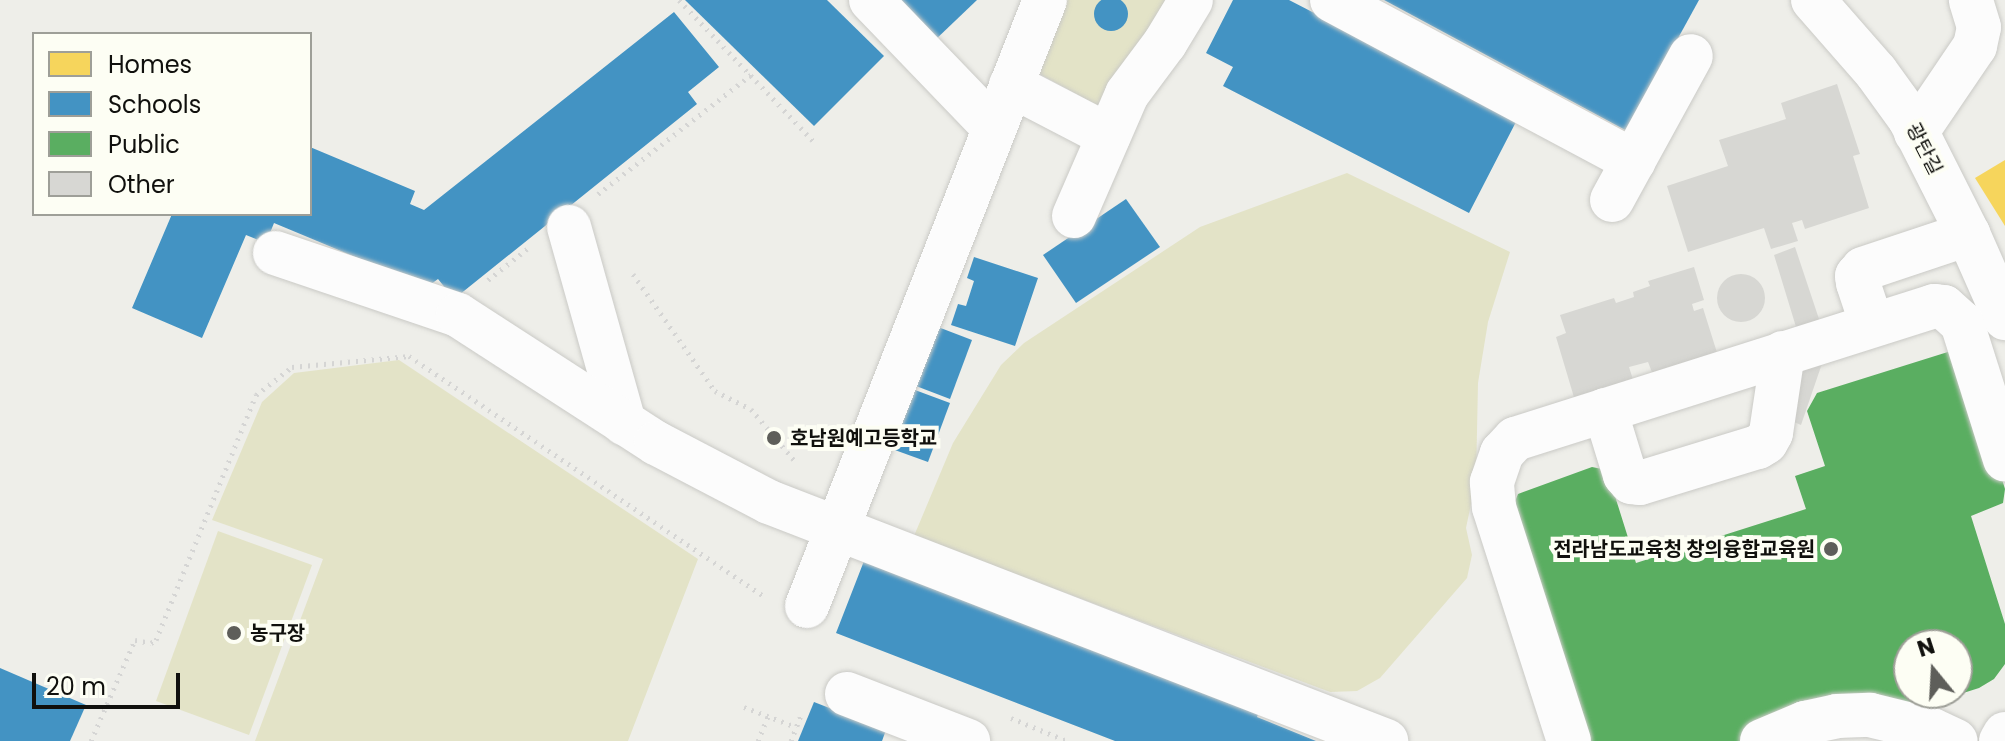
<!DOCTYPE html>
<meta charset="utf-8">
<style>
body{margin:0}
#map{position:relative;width:2005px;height:741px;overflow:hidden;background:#eeeee9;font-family:Poppins,"Noto Sans KR",sans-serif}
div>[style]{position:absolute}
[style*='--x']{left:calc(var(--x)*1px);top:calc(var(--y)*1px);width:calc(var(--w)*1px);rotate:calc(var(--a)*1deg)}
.green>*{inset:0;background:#e3e3c7}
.homes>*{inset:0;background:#f6d55c}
.schools>*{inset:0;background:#4393c3}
.round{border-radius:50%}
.public>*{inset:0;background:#5aae61}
.building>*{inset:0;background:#d7d7d3}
.path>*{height:5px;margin-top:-2.5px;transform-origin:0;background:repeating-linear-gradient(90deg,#d5d5d4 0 2px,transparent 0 8px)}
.roads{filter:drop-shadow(0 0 2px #cacac6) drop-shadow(0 0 2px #cacac6)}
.minor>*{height:44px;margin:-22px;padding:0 22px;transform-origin:22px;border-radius:22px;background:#fcfcfc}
.dots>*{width:22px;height:22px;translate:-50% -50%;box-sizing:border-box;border:4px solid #fdfef4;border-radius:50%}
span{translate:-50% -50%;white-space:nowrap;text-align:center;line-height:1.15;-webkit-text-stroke:8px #fdfef4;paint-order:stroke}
.street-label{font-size:20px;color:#10100d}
.poi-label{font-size:20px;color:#10100d;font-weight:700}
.left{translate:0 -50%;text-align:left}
.right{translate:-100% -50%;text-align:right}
.legend{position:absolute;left:32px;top:32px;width:280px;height:184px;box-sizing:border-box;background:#fdfef4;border:2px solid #9e9f98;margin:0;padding:10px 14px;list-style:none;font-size:24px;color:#10100d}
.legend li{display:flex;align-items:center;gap:16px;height:40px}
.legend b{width:40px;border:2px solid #9e9f98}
.north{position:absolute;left:1893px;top:629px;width:80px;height:80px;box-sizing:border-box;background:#fdfef4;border:2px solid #9e9f98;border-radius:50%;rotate:342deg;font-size:22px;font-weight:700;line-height:32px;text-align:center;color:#10100d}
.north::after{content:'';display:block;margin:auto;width:28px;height:36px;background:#5e5e5a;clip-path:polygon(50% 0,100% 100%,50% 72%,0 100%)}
.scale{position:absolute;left:32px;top:673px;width:148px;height:36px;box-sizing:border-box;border:4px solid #10100d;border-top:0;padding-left:10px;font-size:24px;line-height:28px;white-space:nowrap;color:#10100d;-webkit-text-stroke:6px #fdfef4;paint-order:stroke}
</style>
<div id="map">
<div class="green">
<div style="clip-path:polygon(1055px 0,1173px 0,1104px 109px,1036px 72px)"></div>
<div style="clip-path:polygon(1347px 173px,1510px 252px,1488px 322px,1478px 383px,1476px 480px,1466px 528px,1472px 555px,1467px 578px,1380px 678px,1357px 691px,1330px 692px,914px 536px,953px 443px,1001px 365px,1024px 343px,1200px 227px)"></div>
<div style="clip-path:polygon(399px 360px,698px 559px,628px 741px,255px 741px,323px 559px,212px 520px,262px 402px,294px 373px)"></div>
<div style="clip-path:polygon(218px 531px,312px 565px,249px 735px,156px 701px)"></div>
</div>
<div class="homes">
<div style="clip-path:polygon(2005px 160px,2005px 226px,1975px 178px)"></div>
</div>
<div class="schools">
<div class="round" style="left:1094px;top:-3px;width:34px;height:34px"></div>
<div style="clip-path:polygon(685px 0,827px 0,884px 56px,814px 126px)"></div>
<div style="clip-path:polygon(893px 0,977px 0,933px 42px)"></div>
<div style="clip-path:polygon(1233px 0,1289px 0,1518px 118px,1469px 213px,1223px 86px,1233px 67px,1206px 53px)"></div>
<div style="clip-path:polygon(1384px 0,1699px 0,1627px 131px)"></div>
<div style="clip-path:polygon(674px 12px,719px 67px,688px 92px,697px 104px,454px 299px,438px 279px,427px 287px,274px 223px,266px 243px,246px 235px,202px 338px,132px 308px,172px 214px,310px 214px,310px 147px,415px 191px,410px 204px,424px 210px)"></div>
<div style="clip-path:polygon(1126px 199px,1160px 247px,1076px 303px,1043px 255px)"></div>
<div style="clip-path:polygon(974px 257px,1038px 278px,1015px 346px,951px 325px,958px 304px,966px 306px,974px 281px,967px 278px)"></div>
<div style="clip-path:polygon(938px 327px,972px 340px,950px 399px,916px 386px)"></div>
<div style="clip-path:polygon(915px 390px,950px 403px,928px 462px,892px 449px)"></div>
<div style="clip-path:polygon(864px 561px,1266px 694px,1257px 717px,1316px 741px,1115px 741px,836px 633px)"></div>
<div style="clip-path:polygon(0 668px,86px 705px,70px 741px,0 741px)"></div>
<div style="clip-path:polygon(814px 702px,886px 730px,882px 741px,798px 741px)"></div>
</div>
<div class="public">
<div style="clip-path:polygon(evenodd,1951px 351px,1966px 362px,2005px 489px,2003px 503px,1971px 516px,2005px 624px,2005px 664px,1994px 679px,1979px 688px,1812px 741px,1590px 741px,1514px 504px,1518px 494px,1592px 467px,1602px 469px,1609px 477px,1636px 563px,1806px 509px,1795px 476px,1825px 466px,1807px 411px,1817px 393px,1951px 351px,1909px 645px,1957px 645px,1957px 693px,1909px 693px,1909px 645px)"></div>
</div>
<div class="building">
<div style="clip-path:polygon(1837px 84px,1860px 154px,1853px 156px,1869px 208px,1805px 229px,1802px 220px,1792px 223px,1798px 241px,1771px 249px,1764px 228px,1688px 252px,1667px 186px,1728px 166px,1719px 140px,1786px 119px,1781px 103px)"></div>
<div style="clip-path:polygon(1795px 247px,1828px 346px,1801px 425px,1782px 417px,1804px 353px,1774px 255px)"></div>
<div style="clip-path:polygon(1694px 267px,1704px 300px,1692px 304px,1694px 311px,1703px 308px,1719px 359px,1655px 380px,1648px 362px,1629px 367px,1635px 386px,1576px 404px,1556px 337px,1566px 333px,1560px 315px,1614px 298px,1616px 303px,1634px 297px,1633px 292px,1650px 286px,1648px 281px)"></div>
<div class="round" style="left:1717px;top:274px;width:48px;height:48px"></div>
</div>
<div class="path">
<div style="--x:679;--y:0;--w:196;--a:46.4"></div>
<div style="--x:598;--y:194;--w:194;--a:-37.9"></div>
<div style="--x:633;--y:274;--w:143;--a:55"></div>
<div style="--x:715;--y:391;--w:40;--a:26.6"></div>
<div style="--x:751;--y:409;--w:67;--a:49.9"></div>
<div style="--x:488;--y:280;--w:50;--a:-38.5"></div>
<div style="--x:744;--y:707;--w:56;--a:21"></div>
<div style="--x:1011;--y:718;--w:61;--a:22.3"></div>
<div style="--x:91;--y:741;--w:110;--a:-66.5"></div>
<div style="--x:135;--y:640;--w:16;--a:11"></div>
<div style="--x:151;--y:643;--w:6;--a:-31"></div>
<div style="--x:156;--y:640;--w:265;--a:-67.8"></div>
<div style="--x:256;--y:395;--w:46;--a:-37.9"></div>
<div style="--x:292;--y:367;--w:118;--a:-5.4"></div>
<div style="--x:409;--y:356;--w:428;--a:34.1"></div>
<div style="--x:758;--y:741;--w:27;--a:-68"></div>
<div style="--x:791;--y:741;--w:31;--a:-69"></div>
</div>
<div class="roads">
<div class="minor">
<div style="--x:871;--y:0;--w:178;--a:46.1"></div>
<div style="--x:1332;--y:0;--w:342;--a:28.1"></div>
<div style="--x:1813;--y:0;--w:96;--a:48.8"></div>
<div style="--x:1876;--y:72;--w:58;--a:54.1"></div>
<div style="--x:1910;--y:119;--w:129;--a:63.2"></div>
<div style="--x:1968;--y:234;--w:92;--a:66.2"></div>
<div style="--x:1011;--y:85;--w:110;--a:27.5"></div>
<div style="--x:1916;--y:133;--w:105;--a:-55.9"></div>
<div style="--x:1975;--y:46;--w:19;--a:-78"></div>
<div style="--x:1979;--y:27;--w:28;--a:-107"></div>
<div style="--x:1612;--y:200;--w:164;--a:-61.3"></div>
<div style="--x:1074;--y:216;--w:133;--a:-66.5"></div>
<div style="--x:1127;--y:94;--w:64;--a:-53.3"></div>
<div style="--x:1165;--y:43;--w:50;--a:-58.8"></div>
<div style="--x:569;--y:227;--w:204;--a:74.3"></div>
<div style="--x:275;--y:253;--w:193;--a:18.7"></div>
<div style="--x:458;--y:315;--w:236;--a:32.9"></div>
<div style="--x:656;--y:443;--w:127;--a:27.6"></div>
<div style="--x:769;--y:502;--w:662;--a:21.17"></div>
<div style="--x:1872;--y:325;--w:44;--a:-108.4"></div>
<div style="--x:1858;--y:283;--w:7;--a:-98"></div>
<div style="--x:1857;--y:276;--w:9;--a:-49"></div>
<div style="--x:1863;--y:269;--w:111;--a:-18.4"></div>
<div style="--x:1605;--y:410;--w:68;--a:72.9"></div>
<div style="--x:1625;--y:475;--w:9;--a:49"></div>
<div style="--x:1631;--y:482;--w:9;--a:6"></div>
<div style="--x:1640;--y:483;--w:123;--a:-17"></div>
<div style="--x:1758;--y:447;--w:9;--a:-32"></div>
<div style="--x:1766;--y:442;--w:10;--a:-61"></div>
<div style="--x:1771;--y:433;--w:81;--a:-81.5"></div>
<div style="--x:807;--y:606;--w:651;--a:-68.56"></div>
<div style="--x:847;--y:694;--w:130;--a:21.2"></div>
<div style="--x:1569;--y:741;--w:246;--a:-107.8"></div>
<div style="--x:1494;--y:507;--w:25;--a:-95"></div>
<div style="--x:1492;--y:482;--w:31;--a:-71"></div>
<div style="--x:1502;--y:453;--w:19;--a:-47"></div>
<div style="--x:1515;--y:439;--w:440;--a:-17.6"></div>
<div style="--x:1934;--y:306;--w:10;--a:6"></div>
<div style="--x:1944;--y:307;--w:24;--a:42"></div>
<div style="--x:1962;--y:323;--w:143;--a:72.5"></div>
<div style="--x:1762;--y:741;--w:47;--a:-22.7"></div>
<div style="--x:1805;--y:723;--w:33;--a:-12"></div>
<div style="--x:1837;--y:716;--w:33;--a:-2"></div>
<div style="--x:1870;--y:715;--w:64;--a:13.6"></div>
<div style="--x:1932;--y:730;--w:26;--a:25"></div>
<div style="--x:2001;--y:741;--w:8;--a:-60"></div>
</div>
</div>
<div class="dots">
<div style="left:774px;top:438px;background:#5e5e5a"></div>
<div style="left:1831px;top:549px;background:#5e5e5a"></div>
<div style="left:234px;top:633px;background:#5e5e5a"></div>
</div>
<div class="street-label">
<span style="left:1924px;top:149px;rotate:63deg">광탄길</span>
</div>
<div class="poi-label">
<span class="left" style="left:790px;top:438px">호남원예고등학교</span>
<span class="right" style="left:1815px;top:549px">전라남도교육청 창의융합교육원</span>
<span class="left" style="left:250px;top:633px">농구장</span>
</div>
<ul class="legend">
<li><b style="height:22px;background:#f6d55c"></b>Homes</li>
<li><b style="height:22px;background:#4393c3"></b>Schools</li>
<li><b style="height:22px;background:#5aae61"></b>Public</li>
<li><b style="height:22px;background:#d7d7d3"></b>Other</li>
</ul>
<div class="north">N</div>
<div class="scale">20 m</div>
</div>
